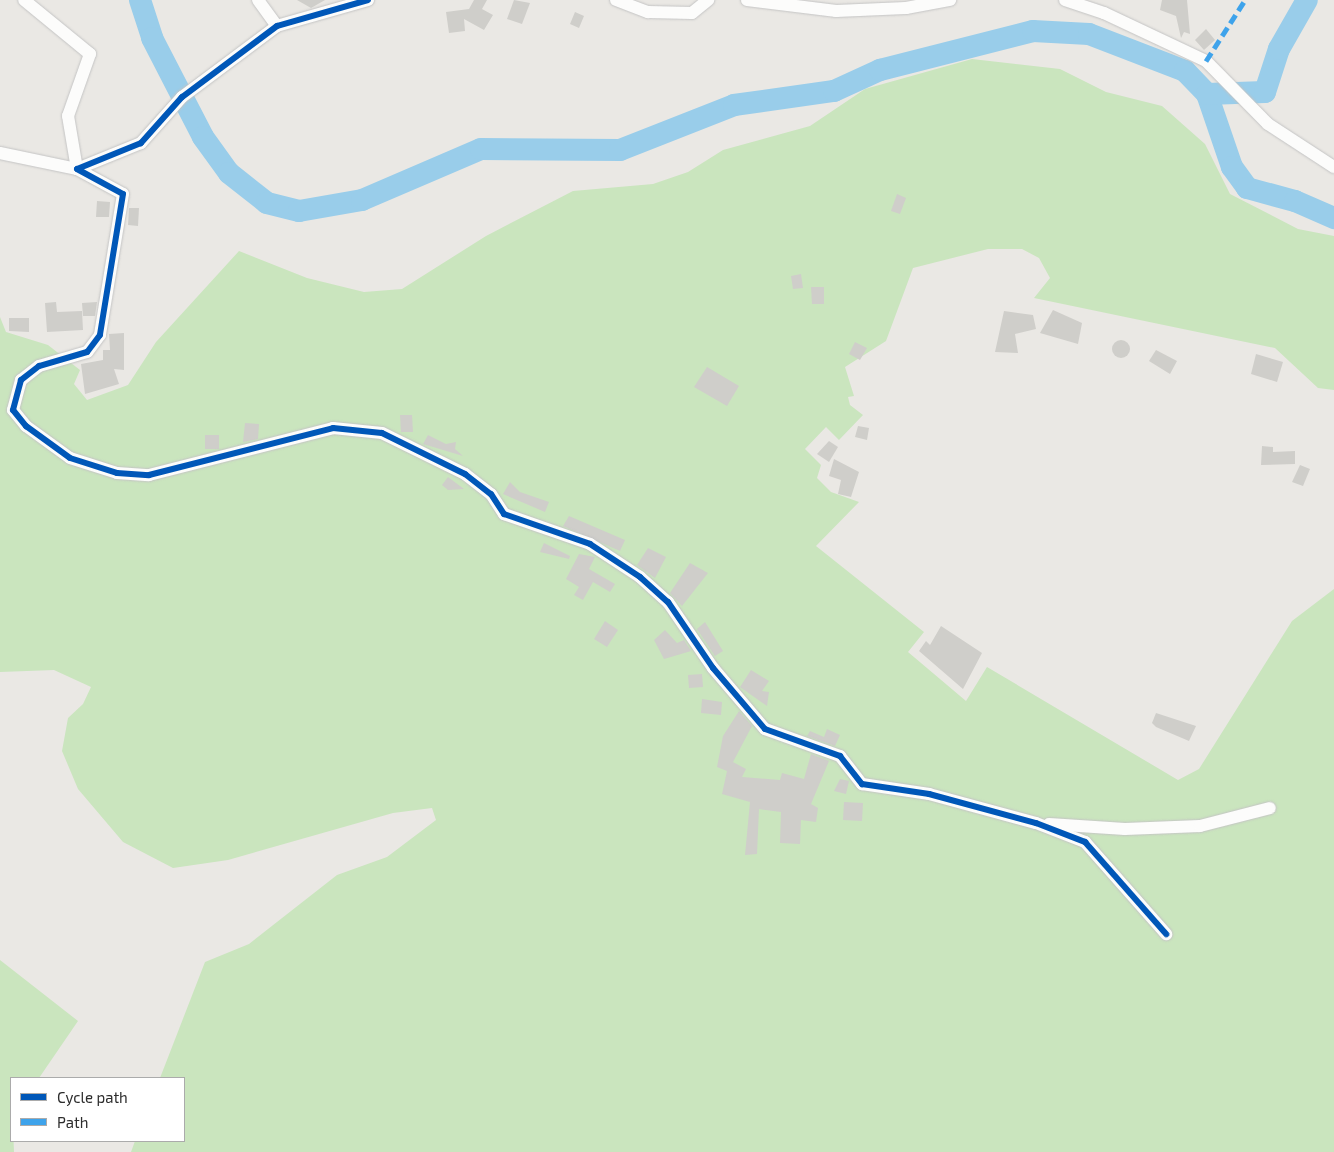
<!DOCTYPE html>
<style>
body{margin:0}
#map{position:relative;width:1334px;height:1152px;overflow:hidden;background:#eae8e4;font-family:"Exo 2",sans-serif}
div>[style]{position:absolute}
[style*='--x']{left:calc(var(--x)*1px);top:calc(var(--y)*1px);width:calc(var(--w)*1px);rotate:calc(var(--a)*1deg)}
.green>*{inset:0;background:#cae5be}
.river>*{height:22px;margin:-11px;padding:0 11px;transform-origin:11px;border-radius:11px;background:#99cdea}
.building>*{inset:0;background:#cfceca}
.round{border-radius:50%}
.roads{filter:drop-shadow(0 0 1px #c4c4c4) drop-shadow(0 0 1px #c4c4c4)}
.street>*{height:12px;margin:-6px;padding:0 6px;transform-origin:6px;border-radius:6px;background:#fcfcfb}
.quiet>*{height:5px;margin-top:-2.5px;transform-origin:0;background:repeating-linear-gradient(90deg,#3ea3eb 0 10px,transparent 0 15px)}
.cycleway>*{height:6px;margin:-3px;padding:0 3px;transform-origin:3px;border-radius:3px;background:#0057b8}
span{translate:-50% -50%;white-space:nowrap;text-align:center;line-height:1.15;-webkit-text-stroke:4px #fff;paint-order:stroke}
.legend{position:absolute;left:10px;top:1077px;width:175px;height:65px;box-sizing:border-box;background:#fff;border:1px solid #ababab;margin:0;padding:6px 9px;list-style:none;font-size:15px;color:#2d2d2d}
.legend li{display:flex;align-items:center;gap:10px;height:25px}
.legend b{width:25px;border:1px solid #ababab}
</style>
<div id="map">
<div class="green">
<div style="clip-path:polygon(972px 59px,1060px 69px,1106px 92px,1162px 106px,1205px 144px,1230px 194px,1298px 229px,1334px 236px,1334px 390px,1318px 388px,1275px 348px,1034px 298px,1050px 278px,1039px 258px,1022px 249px,988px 249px,913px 268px,886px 341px,845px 367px,854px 396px,848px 397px,850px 405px,863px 415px,839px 440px,826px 427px,805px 449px,821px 465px,817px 478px,831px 492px,859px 502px,816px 546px,924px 632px,908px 652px,966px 701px,987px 667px,1178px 780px,1199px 769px,1292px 621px,1334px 589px,1334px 1152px,131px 1152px,135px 1141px,184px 1141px,184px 1078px,160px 1078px,205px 962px,249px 944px,337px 875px,387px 857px,436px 820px,432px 808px,393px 813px,228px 860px,173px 868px,123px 842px,78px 789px,62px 751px,68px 718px,83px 704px,91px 687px,54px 670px,0 672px,0 317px,6px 332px,48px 345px,80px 370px,74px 384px,87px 400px,128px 385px,156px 342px,239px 251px,307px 278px,364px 292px,402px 289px,486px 236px,573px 191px,653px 184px,688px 172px,723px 150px,810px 126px,865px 89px)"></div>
<div style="clip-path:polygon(0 960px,78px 1021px,39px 1078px,11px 1078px,14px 1152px,0 1152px)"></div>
</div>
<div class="river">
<div style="--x:140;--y:0;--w:40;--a:72"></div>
<div style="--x:152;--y:38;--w:111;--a:62.7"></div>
<div style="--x:203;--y:137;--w:44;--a:54.2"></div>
<div style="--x:229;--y:173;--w:48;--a:38.3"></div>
<div style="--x:267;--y:203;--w:33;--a:14"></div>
<div style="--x:299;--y:211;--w:64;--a:-9.9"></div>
<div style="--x:362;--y:200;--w:129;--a:-23.2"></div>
<div style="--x:481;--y:149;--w:139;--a:0.4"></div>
<div style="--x:620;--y:150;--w:123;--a:-21.5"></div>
<div style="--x:734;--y:105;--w:101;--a:-8"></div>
<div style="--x:834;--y:91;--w:51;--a:-24.5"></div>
<div style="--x:880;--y:70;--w:158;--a:-14.3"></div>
<div style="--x:1033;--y:31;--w:56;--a:3.1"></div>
<div style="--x:1089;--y:34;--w:103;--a:21.1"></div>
<div style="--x:1185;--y:71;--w:32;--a:46"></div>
<div style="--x:1207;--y:94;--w:77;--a:71.1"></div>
<div style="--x:1232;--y:167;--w:26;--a:54"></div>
<div style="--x:1247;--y:188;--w:50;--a:15.2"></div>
<div style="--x:1295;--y:201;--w:43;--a:23.6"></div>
<div style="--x:1207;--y:94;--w:58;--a:-2"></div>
<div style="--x:1265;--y:92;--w:45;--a:-72"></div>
<div style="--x:1279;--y:49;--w:56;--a:-60.3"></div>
</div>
<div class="building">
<div style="clip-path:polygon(297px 0,325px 0,311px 8px)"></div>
<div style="clip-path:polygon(474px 0,487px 0,482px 9px,493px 15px,484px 30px,464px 19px,465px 31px,449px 33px,446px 12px,469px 9px)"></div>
<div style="clip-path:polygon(514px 0,530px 3px,522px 24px,507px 19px)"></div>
<div style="clip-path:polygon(1162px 0,1187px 0,1190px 34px,1184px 32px,1181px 38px,1176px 16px,1160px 10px)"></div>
<div style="clip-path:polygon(575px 12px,584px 16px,579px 28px,570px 24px)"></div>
<div style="clip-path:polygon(1206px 29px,1215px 40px,1204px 50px,1195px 40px)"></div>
<div style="clip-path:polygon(897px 194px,906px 198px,900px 214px,891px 211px)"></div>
<div style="clip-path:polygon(97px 201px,110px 202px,109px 217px,96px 217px)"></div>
<div style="clip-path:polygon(129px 208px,139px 208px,138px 226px,128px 225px)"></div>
<div style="clip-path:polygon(801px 274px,803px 288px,793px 289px,791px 276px)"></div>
<div style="clip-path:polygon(811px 287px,824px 287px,824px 304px,812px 304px)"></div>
<div style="clip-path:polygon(56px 302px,57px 312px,82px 311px,83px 330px,47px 332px,45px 303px)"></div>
<div style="clip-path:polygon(97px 302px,95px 316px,83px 316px,82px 303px)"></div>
<div style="clip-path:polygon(1053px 310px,1082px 323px,1078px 344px,1040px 333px)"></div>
<div style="clip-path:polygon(1004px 311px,1033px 315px,1036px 329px,1015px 334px,1018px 353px,995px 352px)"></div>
<div style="clip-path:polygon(9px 318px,29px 318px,29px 332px,9px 331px)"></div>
<div style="clip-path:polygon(124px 333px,124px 370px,114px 369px,119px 384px,85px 394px,81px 364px,103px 360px,103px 350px,110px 350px,109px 334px)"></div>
<div class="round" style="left:1112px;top:340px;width:18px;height:18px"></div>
<div style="clip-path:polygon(855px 342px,867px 348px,860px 360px,849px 354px)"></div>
<div style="clip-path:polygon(1156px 350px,1177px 361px,1170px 374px,1149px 361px)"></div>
<div style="clip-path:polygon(1256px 354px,1283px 362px,1277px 382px,1251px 374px)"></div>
<div style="clip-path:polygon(707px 367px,739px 386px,727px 406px,694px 387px)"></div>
<div style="clip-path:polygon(400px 415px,412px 415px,413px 432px,401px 432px)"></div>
<div style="clip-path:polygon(245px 423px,259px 424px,258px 439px,243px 442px)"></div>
<div style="clip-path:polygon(858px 426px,869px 428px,867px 440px,855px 437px)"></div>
<div style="clip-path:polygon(205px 435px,219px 435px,219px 449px,205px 449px)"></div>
<div style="clip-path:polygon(428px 435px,446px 444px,456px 442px,455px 449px,463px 456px,423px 444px)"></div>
<div style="clip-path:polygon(829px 441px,838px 447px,829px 462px,817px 454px)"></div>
<div style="clip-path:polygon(1262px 446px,1273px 447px,1273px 452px,1295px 451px,1295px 464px,1261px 465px)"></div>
<div style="clip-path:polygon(834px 459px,859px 472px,851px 497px,838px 494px,841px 480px,829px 476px)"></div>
<div style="clip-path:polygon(1300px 465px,1310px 469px,1303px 486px,1292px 482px)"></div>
<div style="clip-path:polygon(448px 477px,464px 489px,448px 490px,442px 485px)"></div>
<div style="clip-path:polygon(510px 482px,520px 492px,549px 502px,545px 512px,503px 494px)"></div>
<div style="clip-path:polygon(569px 516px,625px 540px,620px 551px,563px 526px)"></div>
<div style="clip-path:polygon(544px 543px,570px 556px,569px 559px,540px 552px)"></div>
<div style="clip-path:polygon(648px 548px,666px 557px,655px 578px,637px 565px)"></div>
<div style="clip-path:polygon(579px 554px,595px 557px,589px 569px,615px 584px,610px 592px,593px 582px,583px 600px,574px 595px,579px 587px,566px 579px)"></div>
<div style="clip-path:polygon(690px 563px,708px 573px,682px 606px,670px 593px)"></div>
<div style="clip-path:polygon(605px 621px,618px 630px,607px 647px,594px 639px)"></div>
<div style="clip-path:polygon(705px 622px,723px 651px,715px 656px,697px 629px)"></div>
<div style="clip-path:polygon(941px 626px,982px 653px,963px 689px,919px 651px,926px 641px,930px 645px)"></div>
<div style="clip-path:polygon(665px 630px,677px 643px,684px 640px,691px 651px,664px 659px,654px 640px)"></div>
<div style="clip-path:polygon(751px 670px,769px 681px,762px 691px,769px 692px,767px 706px,740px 687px)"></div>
<div style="clip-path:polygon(702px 674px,703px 687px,689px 688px,688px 675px)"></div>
<div style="clip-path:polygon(702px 699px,722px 702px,721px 715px,701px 713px)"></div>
<div style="clip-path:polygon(739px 711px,752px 726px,733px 762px,746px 769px,742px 777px,780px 780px,782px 773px,804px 779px,811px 754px,829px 761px,811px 804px,818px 808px,816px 822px,801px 820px,800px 844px,780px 843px,781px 812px,759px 809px,757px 854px,745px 855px,750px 802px,722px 794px,727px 771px,717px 767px,723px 736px)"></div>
<div style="clip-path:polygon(1156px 713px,1196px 726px,1189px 741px,1156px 727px,1152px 723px)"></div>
<div style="clip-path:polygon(827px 729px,840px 735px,835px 746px,807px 736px,810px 731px,824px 737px)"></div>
<div style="clip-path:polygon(840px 779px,849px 781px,846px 794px,834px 791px)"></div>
<div style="clip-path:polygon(844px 802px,863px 803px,862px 821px,843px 820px)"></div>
</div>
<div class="roads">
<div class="street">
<div style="--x:258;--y:0;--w:32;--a:54"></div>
<div style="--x:368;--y:0;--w:95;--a:164.1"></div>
<div style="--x:277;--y:26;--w:119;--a:143.2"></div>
<div style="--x:182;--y:97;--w:62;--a:131.7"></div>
<div style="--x:141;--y:143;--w:69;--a:157.9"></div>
<div style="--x:77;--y:169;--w:52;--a:28.5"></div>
<div style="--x:123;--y:194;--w:143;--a:99.3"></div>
<div style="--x:100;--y:335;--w:21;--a:127"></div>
<div style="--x:87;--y:352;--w:50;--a:163.7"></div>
<div style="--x:39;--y:366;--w:23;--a:142"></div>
<div style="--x:21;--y:380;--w:31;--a:105"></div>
<div style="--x:13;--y:410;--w:21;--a:51"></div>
<div style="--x:26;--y:426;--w:54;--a:36"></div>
<div style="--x:70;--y:458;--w:49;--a:17.7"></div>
<div style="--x:117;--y:473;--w:32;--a:4"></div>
<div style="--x:149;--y:475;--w:190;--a:-14.3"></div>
<div style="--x:333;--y:428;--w:49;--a:5.8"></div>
<div style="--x:382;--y:433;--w:93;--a:26.3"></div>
<div style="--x:465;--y:474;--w:33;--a:38"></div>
<div style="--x:491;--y:494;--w:24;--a:57"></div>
<div style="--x:504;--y:514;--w:91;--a:19.2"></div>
<div style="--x:590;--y:544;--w:60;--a:33.4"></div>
<div style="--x:640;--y:577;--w:38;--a:42"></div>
<div style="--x:668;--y:602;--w:80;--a:55.7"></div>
<div style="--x:713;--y:668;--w:80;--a:49.6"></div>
<div style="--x:765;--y:729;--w:80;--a:19.8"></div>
<div style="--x:840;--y:756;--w:36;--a:52"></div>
<div style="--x:862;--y:784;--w:68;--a:8.5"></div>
<div style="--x:929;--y:794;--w:111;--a:15.2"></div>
<div style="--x:1036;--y:823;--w:53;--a:21.2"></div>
<div style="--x:1085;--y:842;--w:123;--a:48.6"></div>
<div style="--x:616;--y:0;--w:34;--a:21"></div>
<div style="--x:648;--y:12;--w:44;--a:1.3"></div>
<div style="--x:692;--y:13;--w:21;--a:-39"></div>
<div style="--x:747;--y:0;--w:90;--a:7"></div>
<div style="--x:836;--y:11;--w:70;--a:-2.5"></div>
<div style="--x:906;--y:8;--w:45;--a:-10.3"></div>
<div style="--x:1065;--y:0;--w:41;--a:18.4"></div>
<div style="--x:1104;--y:13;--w:113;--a:25.2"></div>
<div style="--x:1206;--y:61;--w:88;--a:45.5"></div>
<div style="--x:1268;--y:124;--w:79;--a:33.1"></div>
<div style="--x:0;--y:153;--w:79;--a:11.7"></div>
<div style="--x:77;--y:169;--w:54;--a:-99.6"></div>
<div style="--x:68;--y:116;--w:66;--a:-70.5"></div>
<div style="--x:90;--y:54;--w:85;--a:-140.7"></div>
<div style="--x:1049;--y:824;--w:76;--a:3.8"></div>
<div style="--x:1125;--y:829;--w:75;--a:-2.3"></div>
<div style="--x:1200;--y:826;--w:72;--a:-14.4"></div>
</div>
</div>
<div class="quiet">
<div style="--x:1206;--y:61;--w:72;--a:-57.4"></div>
</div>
<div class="cycleway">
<div style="--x:368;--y:0;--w:95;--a:164.1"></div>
<div style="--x:277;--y:26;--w:119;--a:143.2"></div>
<div style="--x:182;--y:97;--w:62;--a:131.7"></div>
<div style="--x:141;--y:143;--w:69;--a:157.9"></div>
<div style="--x:77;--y:169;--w:52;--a:28.5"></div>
<div style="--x:123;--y:194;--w:143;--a:99.3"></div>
<div style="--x:100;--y:335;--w:21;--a:127"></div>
<div style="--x:87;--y:352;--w:50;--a:163.7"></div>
<div style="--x:39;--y:366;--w:23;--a:142"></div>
<div style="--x:21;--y:380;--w:31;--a:105"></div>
<div style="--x:13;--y:410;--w:21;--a:51"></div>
<div style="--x:26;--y:426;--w:54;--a:36"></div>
<div style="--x:70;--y:458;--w:49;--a:17.7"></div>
<div style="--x:117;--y:473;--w:32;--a:4"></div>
<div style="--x:149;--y:475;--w:190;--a:-14.3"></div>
<div style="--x:333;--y:428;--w:49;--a:5.8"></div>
<div style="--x:382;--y:433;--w:93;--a:26.3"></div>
<div style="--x:465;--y:474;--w:33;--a:38"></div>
<div style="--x:491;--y:494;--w:24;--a:57"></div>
<div style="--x:504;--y:514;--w:91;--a:19.2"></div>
<div style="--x:590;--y:544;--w:60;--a:33.4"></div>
<div style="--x:640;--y:577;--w:38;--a:42"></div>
<div style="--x:668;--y:602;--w:80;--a:55.7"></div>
<div style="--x:713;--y:668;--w:80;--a:49.6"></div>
<div style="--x:765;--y:729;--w:80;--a:19.8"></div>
<div style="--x:840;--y:756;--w:36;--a:52"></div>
<div style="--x:862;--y:784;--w:68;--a:8.5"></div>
<div style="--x:929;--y:794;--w:111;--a:15.2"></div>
<div style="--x:1036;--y:823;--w:53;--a:21.2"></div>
<div style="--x:1085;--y:842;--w:123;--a:48.6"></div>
</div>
<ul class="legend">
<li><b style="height:6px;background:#0057b8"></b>Cycle path</li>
<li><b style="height:6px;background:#3ea3eb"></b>Path</li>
</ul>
</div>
